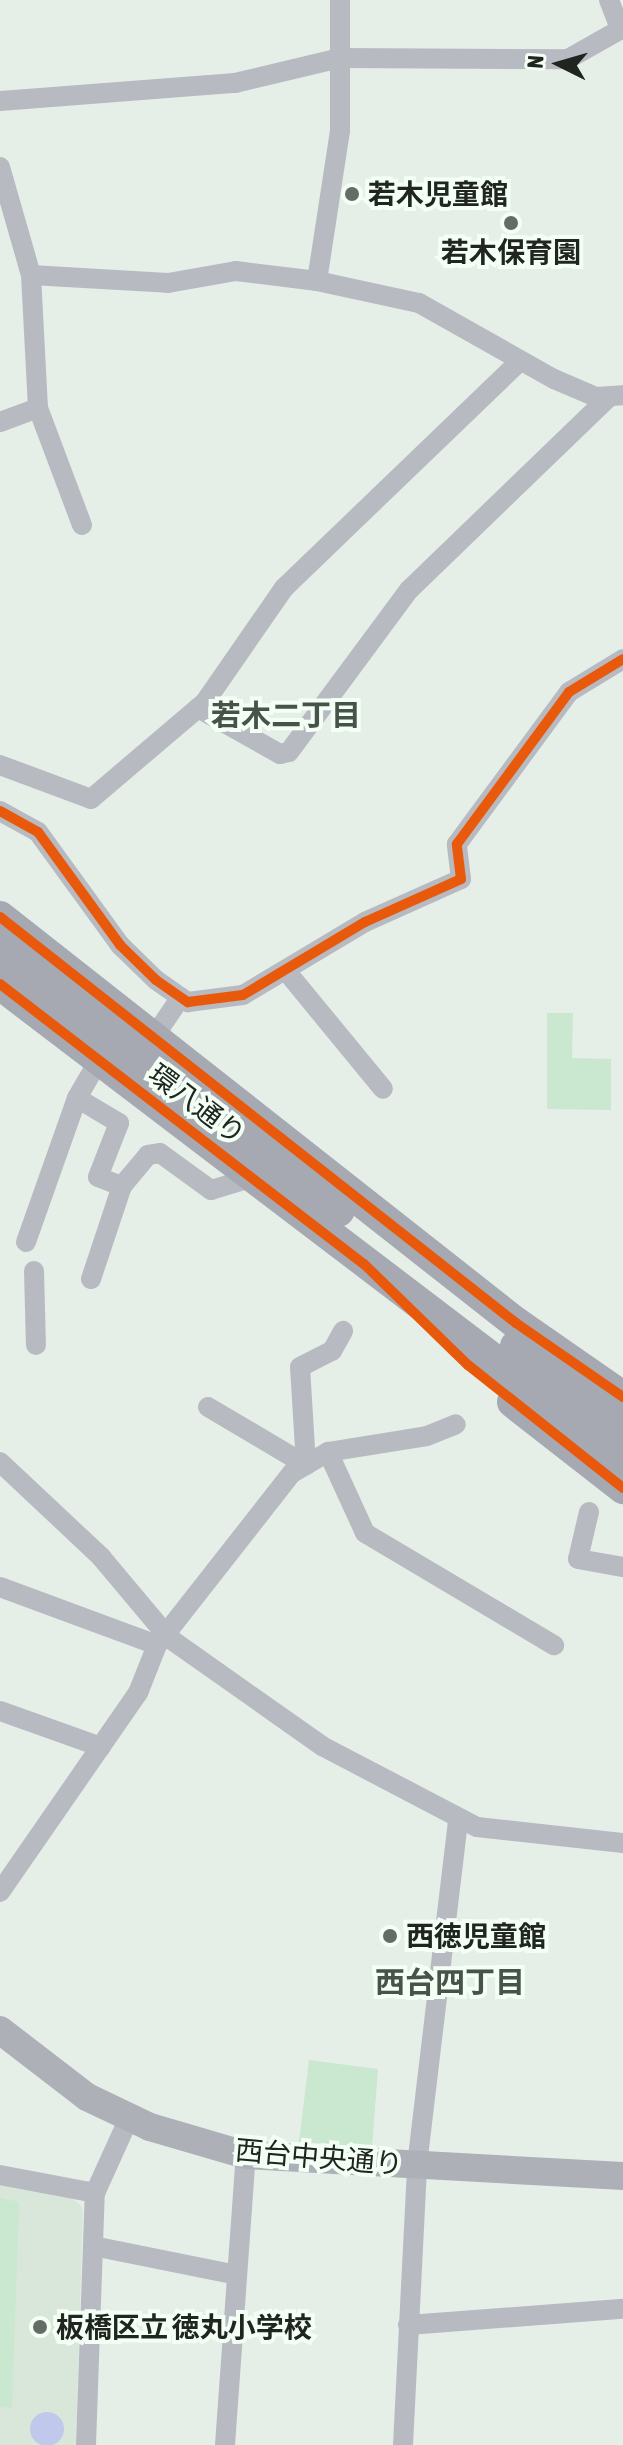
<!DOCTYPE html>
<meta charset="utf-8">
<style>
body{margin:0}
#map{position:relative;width:623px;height:2445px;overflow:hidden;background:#e6eee8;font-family:"Asap Condensed","Noto Sans JP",sans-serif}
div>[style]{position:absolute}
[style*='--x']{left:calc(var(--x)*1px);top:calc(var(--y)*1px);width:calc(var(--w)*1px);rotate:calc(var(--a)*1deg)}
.built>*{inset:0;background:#d8e7da}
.green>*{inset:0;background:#cae7cf}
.water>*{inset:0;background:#c0c8eb}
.round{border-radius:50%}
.street>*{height:20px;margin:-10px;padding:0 10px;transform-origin:10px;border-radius:10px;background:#b8bac1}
.secondary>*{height:28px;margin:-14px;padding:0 14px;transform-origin:14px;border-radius:14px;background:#aeb0b8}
.primary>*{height:32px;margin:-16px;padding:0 16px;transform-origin:16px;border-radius:16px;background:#a7a9b2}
.cycleway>*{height:10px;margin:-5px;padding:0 5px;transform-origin:5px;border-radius:5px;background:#e8590c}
.dots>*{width:22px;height:22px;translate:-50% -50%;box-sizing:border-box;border:4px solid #f3fff4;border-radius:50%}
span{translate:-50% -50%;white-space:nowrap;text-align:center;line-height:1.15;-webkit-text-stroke:8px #f3fff4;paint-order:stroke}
.poi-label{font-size:28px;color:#202520;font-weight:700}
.left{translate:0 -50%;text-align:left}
.street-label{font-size:28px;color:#202520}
.neighbourhood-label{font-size:30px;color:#475349;font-weight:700}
.north{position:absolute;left:519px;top:24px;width:80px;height:80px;-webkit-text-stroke:6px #f3fff4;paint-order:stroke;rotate:275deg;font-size:22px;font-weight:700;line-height:32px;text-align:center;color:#202520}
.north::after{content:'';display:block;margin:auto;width:28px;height:36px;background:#202520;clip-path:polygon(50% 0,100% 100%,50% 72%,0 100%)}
</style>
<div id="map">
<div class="built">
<div style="clip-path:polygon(0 2185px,72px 2198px,83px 2208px,76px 2445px,0 2445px)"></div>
</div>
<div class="green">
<div style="clip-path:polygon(547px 1013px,573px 1013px,572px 1058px,611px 1059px,611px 1110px,547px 1109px)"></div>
<div style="clip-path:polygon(309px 2060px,378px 2069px,372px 2147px,299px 2142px)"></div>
<div style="clip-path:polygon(0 2198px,19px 2202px,12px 2408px,0 2407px)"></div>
</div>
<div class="water">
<div class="round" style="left:30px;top:2412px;width:34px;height:34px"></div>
</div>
<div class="street">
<div style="--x:609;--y:0;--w:30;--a:69"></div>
<div style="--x:0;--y:101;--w:236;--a:-4.4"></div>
<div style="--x:235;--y:83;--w:108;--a:-13.4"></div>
<div style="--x:340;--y:58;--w:228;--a:0.3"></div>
<div style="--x:568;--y:59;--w:63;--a:-29.4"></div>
<div style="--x:0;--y:167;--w:112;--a:74"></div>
<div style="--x:31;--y:275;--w:133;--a:87"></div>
<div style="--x:38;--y:408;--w:125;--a:69.4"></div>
<div style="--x:31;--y:275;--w:137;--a:3.3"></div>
<div style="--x:168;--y:283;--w:69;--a:-10"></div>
<div style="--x:236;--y:271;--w:82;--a:7"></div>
<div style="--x:317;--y:281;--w:104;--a:12.2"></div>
<div style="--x:419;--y:303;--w:155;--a:29.4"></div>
<div style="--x:554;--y:379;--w:46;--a:23.2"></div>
<div style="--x:596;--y:397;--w:27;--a:-4"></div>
<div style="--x:317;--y:281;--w:152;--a:-81.3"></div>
<div style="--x:340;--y:131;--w:131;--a:-90"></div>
<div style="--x:0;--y:422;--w:40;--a:-20.2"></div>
<div style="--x:198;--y:708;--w:94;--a:29.3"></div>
<div style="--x:280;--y:754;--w:9;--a:-13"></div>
<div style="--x:289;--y:752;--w:202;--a:-53.5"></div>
<div style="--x:409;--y:590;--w:279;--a:-44"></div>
<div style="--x:0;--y:765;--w:97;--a:20.5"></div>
<div style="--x:91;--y:799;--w:150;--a:-40.4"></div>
<div style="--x:205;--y:702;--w:139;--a:-55.3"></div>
<div style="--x:284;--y:588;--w:326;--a:-43.9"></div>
<div style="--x:0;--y:811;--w:43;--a:28.9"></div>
<div style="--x:38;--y:832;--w:140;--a:54"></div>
<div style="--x:120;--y:945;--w:50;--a:44.2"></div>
<div style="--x:156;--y:980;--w:39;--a:35"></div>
<div style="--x:188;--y:1002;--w:55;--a:-7.3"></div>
<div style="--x:243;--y:995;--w:142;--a:-30.9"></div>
<div style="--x:365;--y:922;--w:105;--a:-24.1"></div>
<div style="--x:461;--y:879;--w:35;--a:-97"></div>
<div style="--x:457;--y:844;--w:189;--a:-53.6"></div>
<div style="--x:569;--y:692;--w:63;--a:-31.4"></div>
<div style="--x:287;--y:972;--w:151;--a:50.6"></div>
<div style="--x:151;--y:1041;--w:53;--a:-55.7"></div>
<div style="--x:99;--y:1060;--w:44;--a:120.1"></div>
<div style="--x:77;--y:1098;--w:49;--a:30.8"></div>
<div style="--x:119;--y:1123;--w:58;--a:111.3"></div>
<div style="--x:98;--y:1177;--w:26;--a:21"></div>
<div style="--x:26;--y:1242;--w:153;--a:-70.5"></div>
<div style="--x:34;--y:1271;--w:74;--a:88.5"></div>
<div style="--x:91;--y:1279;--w:98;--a:-71.6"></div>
<div style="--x:122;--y:1186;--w:40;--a:-50"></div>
<div style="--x:148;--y:1155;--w:12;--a:-9"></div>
<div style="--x:160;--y:1153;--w:63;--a:36"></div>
<div style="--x:211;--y:1190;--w:45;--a:-16.8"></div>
<div style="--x:208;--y:1407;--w:114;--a:30.6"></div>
<div style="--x:328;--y:1452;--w:89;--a:65.4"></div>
<div style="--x:365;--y:1533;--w:220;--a:30.7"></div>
<div style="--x:0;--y:1462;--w:139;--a:43.2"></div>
<div style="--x:101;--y:1557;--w:106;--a:50"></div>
<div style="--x:169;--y:1638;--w:187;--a:35.2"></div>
<div style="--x:322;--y:1746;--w:175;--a:27.6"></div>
<div style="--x:477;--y:1827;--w:147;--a:6.3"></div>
<div style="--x:306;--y:1465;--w:98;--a:-93.5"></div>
<div style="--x:300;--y:1367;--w:36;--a:-27"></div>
<div style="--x:332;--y:1351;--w:23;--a:-61"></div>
<div style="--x:589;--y:1512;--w:48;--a:103.2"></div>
<div style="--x:578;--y:1559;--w:46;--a:10.1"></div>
<div style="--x:0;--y:1587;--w:167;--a:20.3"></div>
<div style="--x:0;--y:1711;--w:107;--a:19.6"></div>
<div style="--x:0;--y:1892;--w:242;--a:-55.3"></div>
<div style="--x:138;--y:1693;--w:52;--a:-68.4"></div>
<div style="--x:157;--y:1645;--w:219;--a:-51.9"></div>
<div style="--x:292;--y:1473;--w:42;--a:-30.3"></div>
<div style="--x:328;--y:1452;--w:100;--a:-9.2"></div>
<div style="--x:427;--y:1436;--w:31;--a:-22"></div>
<div style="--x:0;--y:2175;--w:97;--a:10.7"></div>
<div style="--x:93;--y:2246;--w:147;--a:11.4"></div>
<div style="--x:408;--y:2325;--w:216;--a:-4.3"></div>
<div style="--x:86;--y:2445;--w:252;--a:-88"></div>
<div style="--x:95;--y:2193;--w:82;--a:-65.6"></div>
<div style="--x:225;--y:2445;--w:291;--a:-85.9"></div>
<div style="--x:403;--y:2445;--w:280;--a:-87.1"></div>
<div style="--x:417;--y:2165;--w:347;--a:-83.2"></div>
</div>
<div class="secondary">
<div style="--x:0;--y:2030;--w:110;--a:37.6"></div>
<div style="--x:87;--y:2097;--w:70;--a:25.5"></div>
<div style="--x:150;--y:2127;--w:100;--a:16.3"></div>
<div style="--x:246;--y:2155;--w:378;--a:3.2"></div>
</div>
<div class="primary">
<div style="--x:0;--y:917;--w:657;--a:38.2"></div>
<div style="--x:516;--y:1323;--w:130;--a:34.7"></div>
<div style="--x:0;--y:949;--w:428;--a:37.7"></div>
<div style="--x:0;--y:984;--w:783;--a:37.27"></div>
<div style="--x:516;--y:1346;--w:135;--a:37.5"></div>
<div style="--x:513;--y:1402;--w:140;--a:38"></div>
</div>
<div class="cycleway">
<div style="--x:0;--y:811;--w:43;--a:28.9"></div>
<div style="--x:38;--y:832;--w:140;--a:54"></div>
<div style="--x:120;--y:945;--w:50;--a:44.2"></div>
<div style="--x:156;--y:980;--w:39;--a:35"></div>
<div style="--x:188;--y:1002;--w:55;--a:-7.3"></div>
<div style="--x:243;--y:995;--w:142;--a:-30.9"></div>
<div style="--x:365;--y:922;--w:105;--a:-24.1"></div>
<div style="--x:461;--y:879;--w:35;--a:-97"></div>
<div style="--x:457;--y:844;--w:189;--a:-53.6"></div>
<div style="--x:569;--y:692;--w:63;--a:-31.4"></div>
<div style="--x:0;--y:917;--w:657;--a:38.2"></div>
<div style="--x:516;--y:1323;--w:130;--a:34.7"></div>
<div style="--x:0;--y:984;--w:459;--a:37.6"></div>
<div style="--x:364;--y:1264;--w:145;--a:44.2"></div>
<div style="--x:468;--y:1365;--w:198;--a:38.4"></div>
</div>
<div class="dots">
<div style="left:352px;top:194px;background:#656b66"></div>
<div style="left:511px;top:223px;background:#656b66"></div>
<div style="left:390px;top:1936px;background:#656b66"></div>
<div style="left:40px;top:2327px;background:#656b66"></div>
</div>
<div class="poi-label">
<span class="left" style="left:368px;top:194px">若木児童館</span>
<span style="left:511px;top:252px">若木保育園</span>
<span class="left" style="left:406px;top:1936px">西徳児童館</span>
<span class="left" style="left:56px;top:2327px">板橋区立 徳丸小学校</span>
</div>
<div class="street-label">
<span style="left:197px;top:1104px;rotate:37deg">環八通り</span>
<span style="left:319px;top:2157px;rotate:5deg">西台中央通り</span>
</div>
<div class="neighbourhood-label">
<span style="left:286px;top:715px">若木二丁目</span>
<span style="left:450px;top:1982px">西台四丁目</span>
</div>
<div class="north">N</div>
</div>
